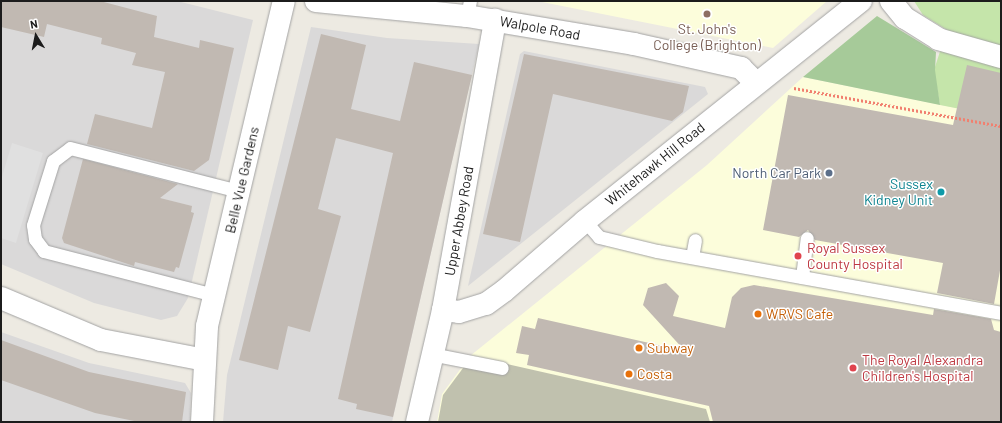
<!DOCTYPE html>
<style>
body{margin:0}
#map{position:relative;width:1002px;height:423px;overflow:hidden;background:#edeae2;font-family:Barlow,sans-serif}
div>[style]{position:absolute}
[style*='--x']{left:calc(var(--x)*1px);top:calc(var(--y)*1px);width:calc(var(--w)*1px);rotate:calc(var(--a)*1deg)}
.residential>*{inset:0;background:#dad9d9}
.education>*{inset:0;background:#fcfddb}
.construction>*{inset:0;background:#c0c1ae}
.grass>*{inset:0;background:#c5e5aa}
.forest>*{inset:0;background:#a6ca99}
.parking>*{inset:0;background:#e0e0e0}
.building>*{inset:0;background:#c1b9b2}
.path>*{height:2.5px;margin-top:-1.25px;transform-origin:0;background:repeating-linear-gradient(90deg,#f1806f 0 2px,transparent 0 4px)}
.roads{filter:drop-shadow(0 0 1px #a3a3a3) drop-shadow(0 0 1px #a3a3a3)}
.lane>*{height:13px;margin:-6.5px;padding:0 6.5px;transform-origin:6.5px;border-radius:6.5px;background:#fff}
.street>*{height:22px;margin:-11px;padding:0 11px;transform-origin:11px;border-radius:11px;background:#fff}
.dots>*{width:11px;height:11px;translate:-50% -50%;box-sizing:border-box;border:2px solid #fff;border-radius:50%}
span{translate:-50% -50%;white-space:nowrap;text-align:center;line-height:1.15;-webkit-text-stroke:3px #fff;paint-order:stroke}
.street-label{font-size:14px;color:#1c1c1c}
.education-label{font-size:14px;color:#785e54}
.service-label{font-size:14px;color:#4e5e75}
.right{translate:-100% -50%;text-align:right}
.culture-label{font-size:14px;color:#0d838f}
.health-label{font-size:14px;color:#be3a42}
.left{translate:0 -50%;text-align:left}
.food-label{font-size:14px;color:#c56008}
.frame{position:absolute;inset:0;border:2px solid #1c1c1c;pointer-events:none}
.north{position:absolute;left:16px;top:16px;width:40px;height:40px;-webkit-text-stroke:3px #fff;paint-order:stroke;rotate:350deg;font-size:11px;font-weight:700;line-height:16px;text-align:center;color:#1c1c1c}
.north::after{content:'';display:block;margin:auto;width:14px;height:18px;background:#1c1c1c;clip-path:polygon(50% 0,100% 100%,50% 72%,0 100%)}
</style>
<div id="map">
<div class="residential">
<div style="clip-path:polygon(1px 1px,177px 1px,253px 20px,188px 298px,177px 316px,161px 320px,94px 303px,1px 264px)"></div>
<div style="clip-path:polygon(311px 27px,387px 38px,479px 44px,392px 422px,223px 422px,227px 375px)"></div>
<div style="clip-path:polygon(524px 51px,705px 87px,708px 94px,468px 286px,520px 54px)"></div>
<div style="clip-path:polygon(1px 332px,89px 363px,185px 383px,191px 393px,190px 422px,1px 422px)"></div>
</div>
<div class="education">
<div style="clip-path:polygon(537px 1px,827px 1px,773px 48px)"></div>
<div style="clip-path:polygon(803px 77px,1001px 117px,1001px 422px,437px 422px,442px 394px,470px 356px,707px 165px)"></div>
</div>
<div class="construction">
<div style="clip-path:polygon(472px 356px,706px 409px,710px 422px,438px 422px,443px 395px)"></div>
</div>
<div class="grass">
<div style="clip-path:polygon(914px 1px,1001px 1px,1001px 117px,940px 105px,934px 70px,947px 30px,923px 15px)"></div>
</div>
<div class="forest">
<div style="clip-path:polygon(877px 16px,936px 52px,935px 70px,940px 105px,803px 77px)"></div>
</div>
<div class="parking">
<div style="clip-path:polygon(12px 143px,43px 153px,16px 243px,1px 238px,1px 180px)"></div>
</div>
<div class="building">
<div style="clip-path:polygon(1px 1px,100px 1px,157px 16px,154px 37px,199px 48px,200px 40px,234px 48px,209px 160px,194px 171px,87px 144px,95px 114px,152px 128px,165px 72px,132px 65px,136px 53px,101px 44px,102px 38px,47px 24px,44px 37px,1px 27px)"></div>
<div style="clip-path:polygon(321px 34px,366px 45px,351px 109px,400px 121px,414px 62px,472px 75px,393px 417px,356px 409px,357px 404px,338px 399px,393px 153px,336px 138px,318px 209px,341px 216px,310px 332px,288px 326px,278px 370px,239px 360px)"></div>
<div style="clip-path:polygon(524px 54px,689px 86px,683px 112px,672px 121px,553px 94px,520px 242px,483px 234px)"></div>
<div style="clip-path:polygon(967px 65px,1001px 73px,1001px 265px,994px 304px,937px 293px,943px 263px,815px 240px,808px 230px,799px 237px,763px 230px,788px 95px,953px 125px)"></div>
<div style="clip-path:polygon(83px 159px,178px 184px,160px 198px,192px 206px,191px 212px,194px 213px,179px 268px,176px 267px,174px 272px,135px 262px,134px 266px,64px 243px,62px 238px)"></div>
<div style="clip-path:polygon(666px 283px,679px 296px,673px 316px,725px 328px,732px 297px,741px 288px,754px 285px,933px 315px,934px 309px,991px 319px,994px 330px,1001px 332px,1001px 422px,713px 422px,709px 406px,527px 365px,529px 355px,516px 353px,522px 326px,535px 329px,538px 318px,685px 351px,643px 305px,648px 288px)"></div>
<div style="clip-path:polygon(1px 340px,89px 372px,186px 392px,182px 422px,139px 422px,95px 413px,1px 380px)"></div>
</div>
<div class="path">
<div style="--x:794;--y:88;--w:210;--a:10.4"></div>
</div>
<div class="roads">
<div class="lane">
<div style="--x:467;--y:16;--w:15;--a:-79"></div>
<div style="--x:585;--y:221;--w:21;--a:49"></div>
<div style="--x:599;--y:237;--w:60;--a:13.6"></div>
<div style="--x:657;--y:251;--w:350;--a:10.2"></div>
<div style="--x:692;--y:257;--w:17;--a:-80"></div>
<div style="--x:802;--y:277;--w:39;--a:-83"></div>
<div style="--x:214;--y:295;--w:176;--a:-165.5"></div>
<div style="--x:44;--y:251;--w:15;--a:-127"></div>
<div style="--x:35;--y:239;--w:14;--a:-98"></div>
<div style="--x:33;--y:225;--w:67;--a:-72.6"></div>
<div style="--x:53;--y:161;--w:21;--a:-37"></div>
<div style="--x:70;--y:148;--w:174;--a:14.3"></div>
<div style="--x:431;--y:354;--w:72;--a:11.2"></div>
</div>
<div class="street">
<div style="--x:316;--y:1;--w:152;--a:5.7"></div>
<div style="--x:467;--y:16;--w:169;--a:9.5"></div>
<div style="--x:634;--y:44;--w:110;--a:12.6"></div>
<div style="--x:741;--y:68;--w:21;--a:45"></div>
<div style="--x:891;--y:1;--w:22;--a:51"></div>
<div style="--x:905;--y:18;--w:39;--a:32"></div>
<div style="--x:938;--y:39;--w:66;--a:15.9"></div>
<div style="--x:1;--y:298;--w:108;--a:22.8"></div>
<div style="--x:101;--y:340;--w:106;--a:10.9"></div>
<div style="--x:443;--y:310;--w:16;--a:7"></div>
<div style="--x:459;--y:312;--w:28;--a:-17"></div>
<div style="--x:486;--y:304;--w:22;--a:-36"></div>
<div style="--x:504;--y:291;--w:107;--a:-40.8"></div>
<div style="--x:585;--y:221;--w:353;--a:-38.6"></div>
<div style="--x:202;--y:422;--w:96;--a:-87"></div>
<div style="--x:207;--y:326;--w:334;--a:-76.7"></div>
<div style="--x:417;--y:422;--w:115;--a:-76.9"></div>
<div style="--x:443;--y:310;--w:295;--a:-79.8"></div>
</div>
</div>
<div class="dots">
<div style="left:707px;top:14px;background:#8d6e63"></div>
<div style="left:829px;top:173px;background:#5c6f8a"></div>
<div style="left:941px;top:192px;background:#0f9aa8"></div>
<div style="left:798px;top:256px;background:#e0444e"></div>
<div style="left:758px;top:314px;background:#e8710a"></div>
<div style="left:639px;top:348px;background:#e8710a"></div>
<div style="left:853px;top:368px;background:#e0444e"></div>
<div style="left:629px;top:374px;background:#e8710a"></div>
</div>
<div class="street-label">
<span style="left:540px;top:28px;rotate:10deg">Walpole Road</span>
<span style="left:655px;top:164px;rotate:-39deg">Whitehawk Hill Road</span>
<span style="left:242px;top:180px;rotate:-77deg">Belle Vue Gardens</span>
<span style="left:459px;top:221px;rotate:-80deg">Upper Abbey Road</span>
</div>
<div class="education-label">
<span style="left:707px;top:37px">St. John's<br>College (Brighton)</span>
</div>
<div class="service-label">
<span class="right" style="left:821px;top:173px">North Car Park</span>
</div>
<div class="culture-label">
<span class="right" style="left:933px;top:192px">Sussex<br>Kidney Unit</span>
</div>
<div class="health-label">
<span class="left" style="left:807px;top:256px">Royal Sussex<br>County Hospital</span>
<span class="left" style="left:862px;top:368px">The Royal Alexandra<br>Children's Hospital</span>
</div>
<div class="food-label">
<span class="left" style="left:766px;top:314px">WRVS Cafe</span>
<span class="left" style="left:647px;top:348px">Subway</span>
<span class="left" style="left:637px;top:374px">Costa</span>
</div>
<div class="frame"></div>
<div class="north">N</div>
</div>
